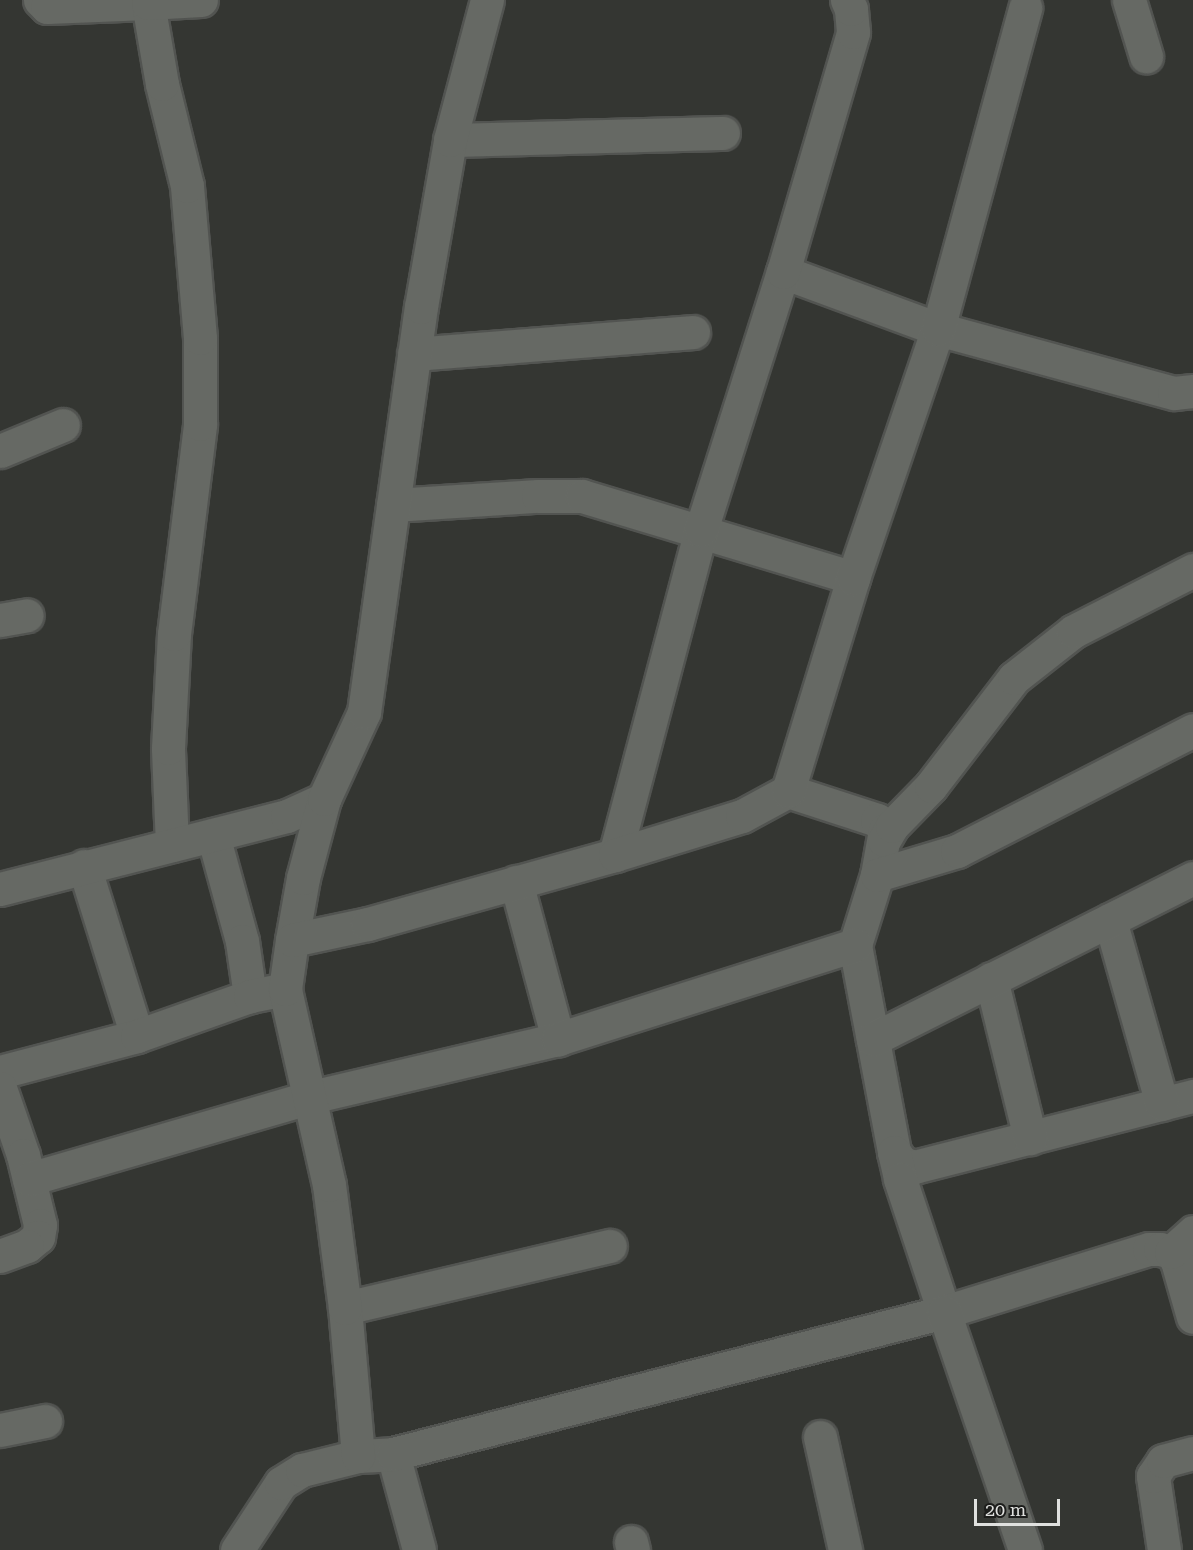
<!DOCTYPE html>
<style>
body{margin:0}
#map{position:relative;width:1193px;height:1550px;overflow:hidden;background:#343632;font-family:"Roboto Serif",serif}
div>[style]{position:absolute}
[style*='--x']{left:calc(var(--x)*1px);top:calc(var(--y)*1px);width:calc(var(--w)*1px);rotate:calc(var(--a)*1deg)}
.roads{filter:drop-shadow(2px 0 #525451) drop-shadow(-2px 0 #525451) drop-shadow(0 2px #525451) drop-shadow(0 -2px #525451)}
.minor>*{height:33px;margin:-16.5px;padding:0 16.5px;transform-origin:16.5px;border-radius:16.5px;background:#666964}
span{translate:-50% -50%;white-space:nowrap;text-align:center;line-height:1.15;-webkit-text-stroke:4.5px #1c1d1b;paint-order:stroke}
.scale{position:absolute;left:974px;top:1499px;width:86px;height:27px;box-sizing:border-box;border:3px solid #e0e1df;border-top:0;padding-left:8px;font-size:18px;line-height:21px;white-space:nowrap;color:#e0e1df;-webkit-text-stroke:4px #1c1d1b;paint-order:stroke}
</style>
<div id="map">
<div class="roads">
<div class="minor">
<div style="--x:40;--y:0;--w:10;--a:45"></div>
<div style="--x:47;--y:7;--w:101;--a:-2.3"></div>
<div style="--x:1129;--y:0;--w:59;--a:73.1"></div>
<div style="--x:450;--y:140;--w:273;--a:-1.5"></div>
<div style="--x:783;--y:272;--w:165;--a:20.2"></div>
<div style="--x:938;--y:329;--w:245;--a:15.2"></div>
<div style="--x:1174;--y:393;--w:19;--a:-6"></div>
<div style="--x:414;--y:354;--w:280;--a:-4.5"></div>
<div style="--x:0;--y:451;--w:68;--a:-22.4"></div>
<div style="--x:393;--y:505;--w:145;--a:-3.6"></div>
<div style="--x:538;--y:496;--w:44;--a:0"></div>
<div style="--x:582;--y:496;--w:283;--a:16.8"></div>
<div style="--x:0;--y:620;--w:27;--a:-10"></div>
<div style="--x:788;--y:791;--w:94;--a:18"></div>
<div style="--x:877;--y:820;--w:13;--a:51"></div>
<div style="--x:885;--y:830;--w:46;--a:100.1"></div>
<div style="--x:877;--y:875;--w:73;--a:107.4"></div>
<div style="--x:855;--y:945;--w:211;--a:79.3"></div>
<div style="--x:894;--y:1152;--w:14;--a:54"></div>
<div style="--x:902;--y:1163;--w:13;--a:18"></div>
<div style="--x:914;--y:1167;--w:288;--a:-14.3"></div>
<div style="--x:213;--y:835;--w:110;--a:74.7"></div>
<div style="--x:242;--y:941;--w:56;--a:81.7"></div>
<div style="--x:884;--y:840;--w:16;--a:-60"></div>
<div style="--x:892;--y:826;--w:56;--a:-45.7"></div>
<div style="--x:931;--y:786;--w:136;--a:-52.5"></div>
<div style="--x:1014;--y:678;--w:76;--a:-38.1"></div>
<div style="--x:1074;--y:631;--w:134;--a:-27.1"></div>
<div style="--x:172;--y:845;--w:97;--a:-92.4"></div>
<div style="--x:168;--y:748;--w:114;--a:-87"></div>
<div style="--x:174;--y:634;--w:212;--a:-82.9"></div>
<div style="--x:200;--y:424;--w:86;--a:-90"></div>
<div style="--x:200;--y:338;--w:153;--a:-94.9"></div>
<div style="--x:187;--y:186;--w:105;--a:-103.8"></div>
<div style="--x:162;--y:84;--w:82;--a:-99.8"></div>
<div style="--x:148;--y:3;--w:53;--a:-3.2"></div>
<div style="--x:615;--y:855;--w:336;--a:-75.2"></div>
<div style="--x:701;--y:530;--w:271;--a:-72.4"></div>
<div style="--x:783;--y:272;--w:250;--a:-73.7"></div>
<div style="--x:853;--y:32;--w:23;--a:-95"></div>
<div style="--x:851;--y:9;--w:10;--a:-114"></div>
<div style="--x:84;--y:866;--w:178;--a:72.7"></div>
<div style="--x:877;--y:875;--w:84;--a:-16.7"></div>
<div style="--x:957;--y:851;--w:265;--a:-27.1"></div>
<div style="--x:516;--y:882;--w:163;--a:75"></div>
<div style="--x:0;--y:889;--w:296;--a:-14.3"></div>
<div style="--x:287;--y:816;--w:41;--a:-24.7"></div>
<div style="--x:1110;--y:920;--w:191;--a:74.2"></div>
<div style="--x:292;--y:940;--w:63;--a:-79.9"></div>
<div style="--x:303;--y:878;--w:82;--a:-75.1"></div>
<div style="--x:324;--y:799;--w:96;--a:-65.3"></div>
<div style="--x:364;--y:712;--w:409;--a:-82"></div>
<div style="--x:421;--y:307;--w:169;--a:-80.1"></div>
<div style="--x:450;--y:140;--w:145;--a:-75.2"></div>
<div style="--x:991;--y:979;--w:164;--a:76.2"></div>
<div style="--x:873;--y:1039;--w:358;--a:-26.7"></div>
<div style="--x:0;--y:1072;--w:142;--a:-14.7"></div>
<div style="--x:137;--y:1036;--w:120;--a:-19.5"></div>
<div style="--x:250;--y:996;--w:36;--a:-11"></div>
<div style="--x:0;--y:1088;--w:71;--a:71.1"></div>
<div style="--x:23;--y:1155;--w:72;--a:76.3"></div>
<div style="--x:40;--y:1225;--w:12;--a:99"></div>
<div style="--x:38;--y:1237;--w:14;--a:141"></div>
<div style="--x:27;--y:1246;--w:29;--a:160"></div>
<div style="--x:894;--y:1152;--w:28;--a:77"></div>
<div style="--x:900;--y:1179;--w:140;--a:71.7"></div>
<div style="--x:944;--y:1312;--w:214;--a:-17.1"></div>
<div style="--x:1149;--y:1249;--w:11;--a:0"></div>
<div style="--x:1160;--y:1249;--w:11;--a:15"></div>
<div style="--x:1171;--y:1252;--w:11;--a:56"></div>
<div style="--x:1177;--y:1261;--w:58;--a:74.1"></div>
<div style="--x:29;--y:1179;--w:294;--a:-16.2"></div>
<div style="--x:311;--y:1097;--w:254;--a:-13.2"></div>
<div style="--x:558;--y:1039;--w:312;--a:-17.6"></div>
<div style="--x:1171;--y:1252;--w:30;--a:-42"></div>
<div style="--x:345;--y:1308;--w:272;--a:-13.2"></div>
<div style="--x:0;--y:1430;--w:46;--a:-11.3"></div>
<div style="--x:820;--y:1437;--w:116;--a:77.5"></div>
<div style="--x:393;--y:1454;--w:99;--a:74.8"></div>
<div style="--x:358;--y:1456;--w:35;--a:-3"></div>
<div style="--x:393;--y:1454;--w:569;--a:-14.45"></div>
<div style="--x:944;--y:1312;--w:251;--a:71.2"></div>
<div style="--x:631;--y:1542;--w:8;--a:76"></div>
<div style="--x:237;--y:1550;--w:80;--a:-56.7"></div>
<div style="--x:281;--y:1483;--w:25;--a:-32"></div>
<div style="--x:302;--y:1470;--w:58;--a:-14"></div>
<div style="--x:358;--y:1456;--w:149;--a:-95"></div>
<div style="--x:345;--y:1308;--w:124;--a:-97.4"></div>
<div style="--x:329;--y:1185;--w:201;--a:-102.7"></div>
<div style="--x:285;--y:989;--w:49;--a:-81.9"></div>
<div style="--x:292;--y:940;--w:78;--a:-11.9"></div>
<div style="--x:368;--y:924;--w:256;--a:-15.6"></div>
<div style="--x:615;--y:855;--w:133;--a:-17.1"></div>
<div style="--x:742;--y:816;--w:52;--a:-28.5"></div>
<div style="--x:788;--y:791;--w:223;--a:-73"></div>
<div style="--x:853;--y:578;--w:263;--a:-71.2"></div>
<div style="--x:938;--y:329;--w:333;--a:-74.8"></div>
<div style="--x:1164;--y:1550;--w:75;--a:-98.5"></div>
<div style="--x:1153;--y:1476;--w:18;--a:-56"></div>
<div style="--x:1163;--y:1461;--w:31;--a:-15"></div>
</div>
</div>
<div class="scale">20 m</div>
</div>
